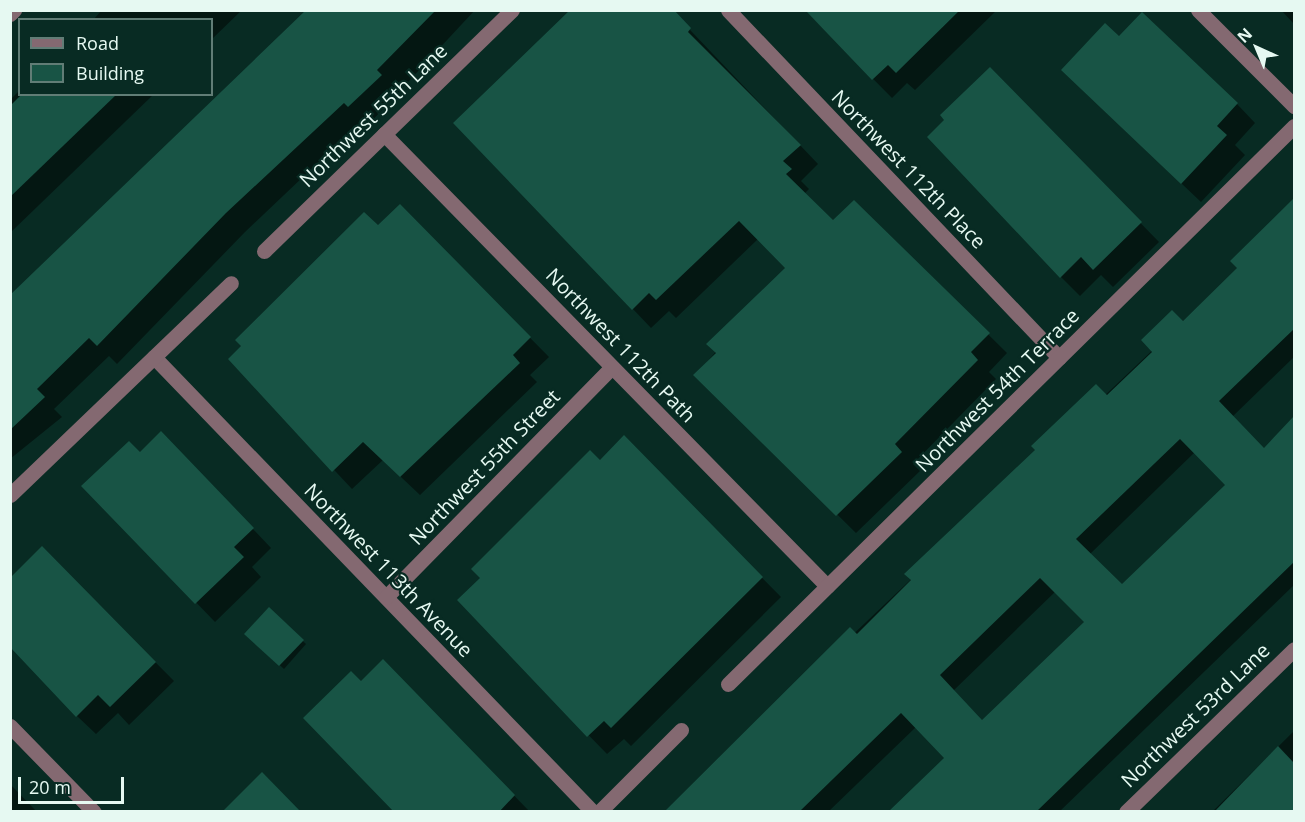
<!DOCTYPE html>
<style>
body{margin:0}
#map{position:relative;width:1305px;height:822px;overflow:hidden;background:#082b23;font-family:"Open Sans",sans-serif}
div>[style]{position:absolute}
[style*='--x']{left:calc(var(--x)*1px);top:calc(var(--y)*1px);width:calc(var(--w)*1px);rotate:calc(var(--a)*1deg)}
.shadow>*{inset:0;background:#0007}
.building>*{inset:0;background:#185445}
.minor>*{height:15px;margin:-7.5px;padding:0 7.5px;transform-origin:7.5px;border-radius:7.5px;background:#846971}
span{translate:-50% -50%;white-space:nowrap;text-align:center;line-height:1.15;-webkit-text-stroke:4.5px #082b23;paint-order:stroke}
.street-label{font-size:20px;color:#e6f9f2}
.frame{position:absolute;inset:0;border:12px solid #e6f9f2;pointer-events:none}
.legend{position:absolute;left:18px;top:18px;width:195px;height:78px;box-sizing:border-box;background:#082b23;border:2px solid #617d76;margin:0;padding:8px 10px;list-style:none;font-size:18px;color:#e6f9f2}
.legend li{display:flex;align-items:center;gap:12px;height:30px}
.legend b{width:30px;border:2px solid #617d76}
.north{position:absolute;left:1227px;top:18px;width:60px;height:60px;-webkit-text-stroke:4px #082b23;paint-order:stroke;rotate:316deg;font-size:16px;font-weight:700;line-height:24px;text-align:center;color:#e6f9f2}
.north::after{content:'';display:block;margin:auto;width:21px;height:27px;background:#e6f9f2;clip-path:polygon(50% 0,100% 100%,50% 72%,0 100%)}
.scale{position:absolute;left:18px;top:777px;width:106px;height:27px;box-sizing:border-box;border:3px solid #e6f9f2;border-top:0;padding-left:8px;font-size:18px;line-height:21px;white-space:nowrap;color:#e6f9f2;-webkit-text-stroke:4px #082b23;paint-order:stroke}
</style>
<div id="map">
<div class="shadow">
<div style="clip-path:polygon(102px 10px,242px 10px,212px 39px,212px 20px,93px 20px)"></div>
<div style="clip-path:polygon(307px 10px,475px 10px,368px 125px,363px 120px,245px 232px,117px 364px,109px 356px,54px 409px,62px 417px,10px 459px,10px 298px)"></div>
<div style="clip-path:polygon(671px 10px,818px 164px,801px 181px,809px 189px,804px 194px,834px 222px,854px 202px,1007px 353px,989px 372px,996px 379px,913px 464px,920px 471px,856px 533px,696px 375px,787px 268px,758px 239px,676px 318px,669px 311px,651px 328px,456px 123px)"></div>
<div style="clip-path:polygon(805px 10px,997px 10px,915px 90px,907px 83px,892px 98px)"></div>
<div style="clip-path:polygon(1281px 10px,1294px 10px,1294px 24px)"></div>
<div style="clip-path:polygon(1119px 38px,1237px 104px,1255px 123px,1235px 145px,1245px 155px,1201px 202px,1082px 89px)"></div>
<div style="clip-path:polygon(990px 69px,1159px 242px,1113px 287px,1101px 275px,1080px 296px,1061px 277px)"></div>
<div style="clip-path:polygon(20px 90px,154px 94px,10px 233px,10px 100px)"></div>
<div style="clip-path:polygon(evenodd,1292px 202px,1294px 357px,1232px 417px,1264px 450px,1294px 420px,1294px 585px,1059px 812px,903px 812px,946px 758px,916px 727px,828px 812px,666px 812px,1239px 268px,1292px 202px,1195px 452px,1227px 485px,1122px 586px,1090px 554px,1195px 452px,1292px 202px,1056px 591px,1086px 622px,983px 722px,953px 691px,1056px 591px)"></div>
<div style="clip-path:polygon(400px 206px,549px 357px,530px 375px,537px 382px,420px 495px,383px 460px,352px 489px,230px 359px)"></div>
<div style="clip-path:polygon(624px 437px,781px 597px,631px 746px,624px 739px,607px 754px,530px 675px,600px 462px)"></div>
<div style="clip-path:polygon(180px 452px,271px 548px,252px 567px,261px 577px,215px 622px,84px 486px,140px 454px)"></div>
<div style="clip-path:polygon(42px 548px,174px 681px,129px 725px,118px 713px,96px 734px,77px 716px)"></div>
<div style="clip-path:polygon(269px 610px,306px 644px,284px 669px,246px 634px)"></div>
<div style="clip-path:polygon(402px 680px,530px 812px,397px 812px,361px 683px)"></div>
<div style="clip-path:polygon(1294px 731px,1294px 812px,1212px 812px)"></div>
<div style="clip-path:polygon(10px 784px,37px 812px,10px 812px)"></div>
</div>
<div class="building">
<div style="clip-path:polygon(306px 10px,436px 10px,377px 70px,382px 75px,348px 107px,344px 103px,226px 213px,97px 346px,89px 338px,37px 389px,45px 397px,10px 430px,10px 295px)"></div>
<div style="clip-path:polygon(570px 10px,674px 10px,691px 28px,688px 32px,801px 145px,783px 161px,792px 169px,786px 174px,833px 220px,854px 200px,990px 333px,971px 352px,978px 360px,895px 444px,902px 452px,836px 516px,693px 375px,716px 353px,706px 344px,785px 268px,739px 221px,656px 300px,649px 293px,632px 310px,453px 123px)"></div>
<div style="clip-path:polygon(805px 10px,960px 10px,896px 73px,888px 65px,872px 80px)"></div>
<div style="clip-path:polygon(1142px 12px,1238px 103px,1217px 126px,1227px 135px,1181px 184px,1061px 70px,1105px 23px,1119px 36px)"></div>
<div style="clip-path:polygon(990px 67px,1142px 222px,1093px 270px,1081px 257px,1060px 278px,927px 137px,944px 120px,940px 115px)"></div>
<div style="clip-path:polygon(22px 94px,117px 94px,10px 197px,10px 106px)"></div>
<div style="clip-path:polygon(evenodd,1294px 198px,1294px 329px,1219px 401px,1264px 448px,1294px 416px,1294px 562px,1036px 812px,888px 812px,944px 758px,901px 713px,799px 812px,664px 812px,850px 627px,857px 634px,911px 580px,904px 574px,1035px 450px,1031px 446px,1096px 384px,1107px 395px,1152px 352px,1141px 340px,1172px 310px,1183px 321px,1237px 268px,1230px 261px,1294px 198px,1180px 439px,1225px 485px,1122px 584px,1076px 539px,1180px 439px,1294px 198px,1040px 578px,1084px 622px,982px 720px,940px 675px,1040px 578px)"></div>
<div style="clip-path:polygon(400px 204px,531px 337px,513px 355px,520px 363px,400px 477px,363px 442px,332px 472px,228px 359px,241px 346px,235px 340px,364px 212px,378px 225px)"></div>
<div style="clip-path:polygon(161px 431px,254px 528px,234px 547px,244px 557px,195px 604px,81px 486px,129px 441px,140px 452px)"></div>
<div style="clip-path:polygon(624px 435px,763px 577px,611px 728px,604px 721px,587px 737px,457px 600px,480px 578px,471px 569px,590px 450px,600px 460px)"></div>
<div style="clip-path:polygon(42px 546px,156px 662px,110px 707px,98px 695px,76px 717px,10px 647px,10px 578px)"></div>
<div style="clip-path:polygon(269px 607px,304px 640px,279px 666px,244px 634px)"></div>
<div style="clip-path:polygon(383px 659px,515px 795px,499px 812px,394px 812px,303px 718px,351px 671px,361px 681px)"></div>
<div style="clip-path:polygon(1278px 746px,1294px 763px,1294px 812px,1214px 812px)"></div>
<div style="clip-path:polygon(262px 772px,301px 812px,222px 812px)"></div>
</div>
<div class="minor">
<div style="--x:728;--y:10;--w:480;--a:46.4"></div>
<div style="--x:1198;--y:10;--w:136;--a:45"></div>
<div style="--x:10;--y:14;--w:6;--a:-45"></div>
<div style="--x:384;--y:134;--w:633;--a:45.58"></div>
<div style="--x:264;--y:251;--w:346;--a:-44.2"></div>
<div style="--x:154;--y:357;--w:632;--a:46.03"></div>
<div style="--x:10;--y:495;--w:306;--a:-43.8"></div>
<div style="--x:386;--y:597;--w:322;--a:-45.5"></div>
<div style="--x:728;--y:684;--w:795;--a:-44.59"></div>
<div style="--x:10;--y:726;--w:120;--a:45.7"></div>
<div style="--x:599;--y:812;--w:116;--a:-45"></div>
<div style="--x:1126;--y:812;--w:234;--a:-44.1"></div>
</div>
<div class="street-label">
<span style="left:373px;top:115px;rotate:-44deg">Northwest 55th Lane</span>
<span style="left:909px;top:169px;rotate:46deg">Northwest 112th Place</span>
<span style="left:621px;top:345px;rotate:46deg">Northwest 112th Path</span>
<span style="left:997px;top:390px;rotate:-45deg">Northwest 54th Terrace</span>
<span style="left:484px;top:467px;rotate:-46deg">Northwest 55th Street</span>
<span style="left:389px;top:570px;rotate:46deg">Northwest 113th Avenue</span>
<span style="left:1195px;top:715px;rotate:-44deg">Northwest 53rd Lane</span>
</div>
<div class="frame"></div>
<ul class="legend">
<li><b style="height:8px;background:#846971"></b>Road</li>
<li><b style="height:16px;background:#185445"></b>Building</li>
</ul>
<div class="north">N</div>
<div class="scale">20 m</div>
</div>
